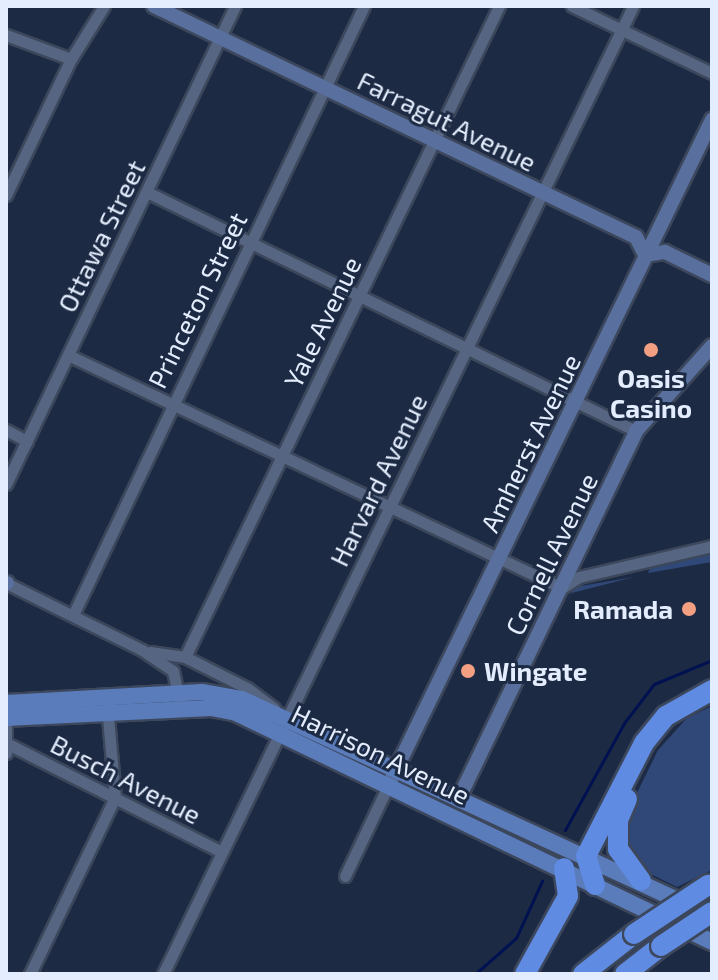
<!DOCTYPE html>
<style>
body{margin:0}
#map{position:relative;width:718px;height:980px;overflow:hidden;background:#1d2a43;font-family:"Exo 2",sans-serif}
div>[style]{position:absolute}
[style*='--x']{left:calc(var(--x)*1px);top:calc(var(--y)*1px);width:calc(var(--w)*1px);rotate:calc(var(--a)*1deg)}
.green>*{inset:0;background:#2f4877}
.stream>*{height:3px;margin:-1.5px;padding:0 1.5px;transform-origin:1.5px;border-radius:1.5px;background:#001151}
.roads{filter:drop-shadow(2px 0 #3c475c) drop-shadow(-2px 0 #3c475c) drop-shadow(0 2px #3c475c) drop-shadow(0 -2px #3c475c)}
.street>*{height:11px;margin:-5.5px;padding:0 5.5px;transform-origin:5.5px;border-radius:5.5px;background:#566581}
.secondary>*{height:14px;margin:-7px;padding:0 7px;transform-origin:7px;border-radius:7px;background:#59709e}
.primary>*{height:16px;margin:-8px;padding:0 8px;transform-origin:8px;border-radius:8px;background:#5b7cbb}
.highway>*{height:20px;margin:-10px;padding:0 10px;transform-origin:10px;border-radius:10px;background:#5f8be2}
.bridges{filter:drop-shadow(2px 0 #3c475c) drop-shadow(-2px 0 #3c475c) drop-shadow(0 2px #3c475c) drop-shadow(0 -2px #3c475c)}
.highway-bridge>*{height:20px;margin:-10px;padding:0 10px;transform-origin:10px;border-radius:10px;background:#5f8be2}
.dots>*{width:22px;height:22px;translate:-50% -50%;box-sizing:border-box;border:4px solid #1d2a43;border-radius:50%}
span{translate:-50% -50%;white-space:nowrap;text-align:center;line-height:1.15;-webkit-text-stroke:6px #1d2a43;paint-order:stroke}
.street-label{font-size:26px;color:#e4edfd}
.poi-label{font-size:26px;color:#e4edfd;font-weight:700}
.right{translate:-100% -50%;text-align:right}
.left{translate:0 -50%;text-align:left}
.frame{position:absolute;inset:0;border:8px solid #e4edfd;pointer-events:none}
</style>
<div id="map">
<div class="green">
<div style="clip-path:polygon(712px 553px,712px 562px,648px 573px,650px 568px)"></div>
<div style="clip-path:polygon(634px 577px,572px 593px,552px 629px,575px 587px)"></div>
<div style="clip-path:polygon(712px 706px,712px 870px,677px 887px,642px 870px,624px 835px,633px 801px,658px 750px,687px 718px)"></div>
</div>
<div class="stream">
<div style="--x:565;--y:830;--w:122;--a:-61.1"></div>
<div style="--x:624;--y:723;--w:49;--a:-52.4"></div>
<div style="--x:654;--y:684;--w:63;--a:-22.5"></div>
<div style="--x:475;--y:974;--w:55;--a:-41.3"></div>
<div style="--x:516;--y:938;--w:63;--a:-65.5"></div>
</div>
<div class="roads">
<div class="street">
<div style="--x:572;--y:6;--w:155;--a:25.6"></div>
<div style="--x:6;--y:35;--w:69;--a:20.3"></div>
<div style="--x:147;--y:192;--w:544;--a:26.05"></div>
<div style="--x:6;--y:195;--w:151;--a:-64.5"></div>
<div style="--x:71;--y:59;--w:62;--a:-58.1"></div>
<div style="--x:68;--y:355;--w:546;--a:25.25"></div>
<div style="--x:562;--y:588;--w:20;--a:-33"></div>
<div style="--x:579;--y:577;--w:137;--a:-13.1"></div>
<div style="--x:6;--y:430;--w:24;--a:28"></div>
<div style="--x:6;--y:484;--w:530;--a:-64.4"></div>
<div style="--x:6;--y:583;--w:152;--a:26.2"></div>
<div style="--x:142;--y:650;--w:37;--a:34"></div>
<div style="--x:173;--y:671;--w:30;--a:78"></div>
<div style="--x:73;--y:615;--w:675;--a:-64.46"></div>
<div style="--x:150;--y:652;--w:35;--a:8"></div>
<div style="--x:185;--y:657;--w:69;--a:26.6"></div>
<div style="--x:247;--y:688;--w:34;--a:37"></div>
<div style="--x:185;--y:657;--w:723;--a:-64.25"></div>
<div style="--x:6;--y:717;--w:36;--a:90"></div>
<div style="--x:10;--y:745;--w:237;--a:26.8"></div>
<div style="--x:345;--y:876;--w:100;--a:-64.5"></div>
<div style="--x:30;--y:974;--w:196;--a:-64.3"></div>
<div style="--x:115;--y:797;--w:91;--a:-95"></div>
<div style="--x:163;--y:974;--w:1076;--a:-64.1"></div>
</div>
<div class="secondary">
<div style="--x:154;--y:6;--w:534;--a:25.61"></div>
<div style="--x:636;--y:237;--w:20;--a:63"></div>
<div style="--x:645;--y:255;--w:20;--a:-9"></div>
<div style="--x:665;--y:252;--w:52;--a:26.1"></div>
<div style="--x:6;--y:583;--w:1;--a:0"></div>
<div style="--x:388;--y:786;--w:741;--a:-64.06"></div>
<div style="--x:458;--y:800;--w:410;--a:-64.2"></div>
<div style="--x:636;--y:431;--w:114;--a:-48.2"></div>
</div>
<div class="primary">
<div style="--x:6;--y:703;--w:196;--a:-3.2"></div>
<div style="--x:202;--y:692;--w:41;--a:9.9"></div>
<div style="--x:242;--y:699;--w:518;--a:24.78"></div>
<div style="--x:6;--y:718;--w:205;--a:-2.8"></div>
<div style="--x:211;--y:708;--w:25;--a:11"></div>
<div style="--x:236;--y:713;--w:528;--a:25.69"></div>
</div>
<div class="highway">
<div style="--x:627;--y:799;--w:23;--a:113"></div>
<div style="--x:618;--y:820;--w:29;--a:90"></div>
<div style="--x:618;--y:849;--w:39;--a:54"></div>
<div style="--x:595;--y:885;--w:30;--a:-107"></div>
<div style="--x:586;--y:856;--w:127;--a:-62.8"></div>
<div style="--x:644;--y:743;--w:35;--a:-51"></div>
<div style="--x:666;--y:716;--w:53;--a:-29.5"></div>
<div style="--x:525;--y:974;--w:89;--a:-61.1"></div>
<div style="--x:568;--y:896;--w:28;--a:-98"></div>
<div style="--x:583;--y:974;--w:65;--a:-38.1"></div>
<div style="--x:625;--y:974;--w:46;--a:-37.9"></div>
</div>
</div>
<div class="bridges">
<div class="highway-bridge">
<div style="--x:634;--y:934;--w:89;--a:-33.5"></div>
<div style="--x:661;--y:946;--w:61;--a:-33.7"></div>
</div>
</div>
<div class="dots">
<div style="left:651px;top:350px;background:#f39f82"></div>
<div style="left:689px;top:609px;background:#f39f82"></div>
<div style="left:468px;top:671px;background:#f39f82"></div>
</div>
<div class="street-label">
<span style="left:447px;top:121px;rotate:26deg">Farragut Avenue</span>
<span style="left:101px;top:236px;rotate:-64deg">Ottawa Street</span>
<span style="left:197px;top:300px;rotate:-64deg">Princeton Street</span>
<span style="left:322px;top:322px;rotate:-64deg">Yale Avenue</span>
<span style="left:530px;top:443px;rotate:-64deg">Amherst Avenue</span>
<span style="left:378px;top:480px;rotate:-64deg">Harvard Avenue</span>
<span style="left:551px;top:554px;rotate:-64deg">Cornell Avenue</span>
<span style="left:381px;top:754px;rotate:26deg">Harrison Avenue</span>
<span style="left:126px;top:779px;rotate:27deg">Busch Avenue</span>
</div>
<div class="poi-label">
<span style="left:651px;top:393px">Oasis<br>Casino</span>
<span class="right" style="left:673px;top:609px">Ramada</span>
<span class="left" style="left:484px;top:671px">Wingate</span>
</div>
<div class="frame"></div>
</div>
